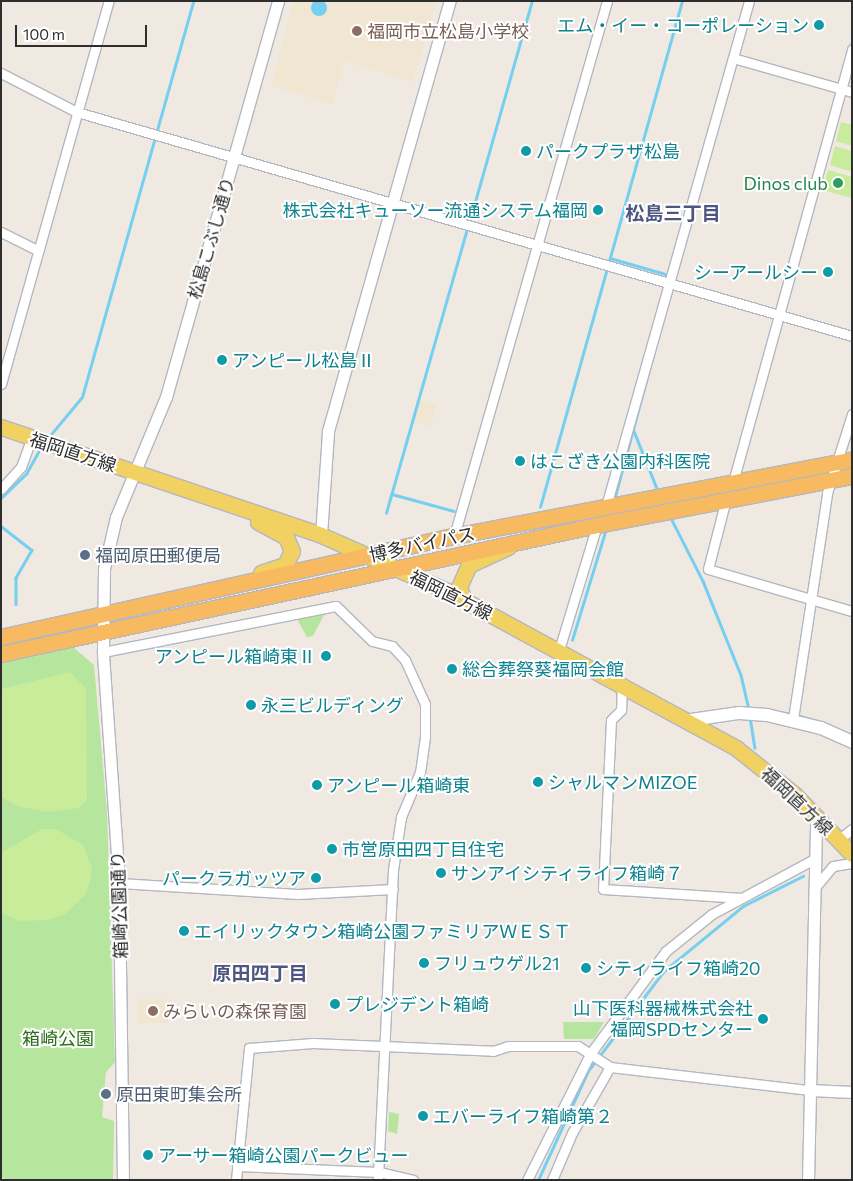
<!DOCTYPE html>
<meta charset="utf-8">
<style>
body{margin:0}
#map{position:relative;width:853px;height:1181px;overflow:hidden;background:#efe9e1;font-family:Commissioner,"Noto Sans JP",sans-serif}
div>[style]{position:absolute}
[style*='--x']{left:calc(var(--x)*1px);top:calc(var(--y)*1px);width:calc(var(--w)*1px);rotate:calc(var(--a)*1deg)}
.education>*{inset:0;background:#f0e6d1}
.green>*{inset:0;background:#b6e59e}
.pitch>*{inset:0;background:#c9ec9a}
.water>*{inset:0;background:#75cff0}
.round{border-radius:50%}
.stream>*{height:2.5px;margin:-1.25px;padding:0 1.25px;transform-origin:1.25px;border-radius:1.25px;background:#75cff0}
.roads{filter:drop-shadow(1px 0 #b4b7c1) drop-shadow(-1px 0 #b4b7c1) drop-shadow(0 1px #b4b7c1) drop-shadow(0 -1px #b4b7c1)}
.minor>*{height:9px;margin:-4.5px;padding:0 4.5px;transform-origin:4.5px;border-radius:4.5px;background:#fff}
.tertiary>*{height:11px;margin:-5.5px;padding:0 5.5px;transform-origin:5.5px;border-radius:5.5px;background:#fff}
.secondary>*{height:12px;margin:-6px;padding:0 6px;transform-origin:6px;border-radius:6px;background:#fff}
.primary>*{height:15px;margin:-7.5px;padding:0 7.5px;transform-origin:7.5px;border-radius:7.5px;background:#f2d163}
.trunk>*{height:15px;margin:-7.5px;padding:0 7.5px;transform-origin:7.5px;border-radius:7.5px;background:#f8ba60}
.dots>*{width:14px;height:14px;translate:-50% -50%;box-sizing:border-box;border:2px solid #fff;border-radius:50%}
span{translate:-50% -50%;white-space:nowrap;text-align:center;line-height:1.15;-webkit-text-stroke:4px #fff;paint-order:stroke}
.culture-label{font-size:18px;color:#0d838f}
.right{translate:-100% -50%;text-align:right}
.left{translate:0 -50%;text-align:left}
.education-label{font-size:18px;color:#785e54}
.leisure-label{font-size:18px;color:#27864d}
.street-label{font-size:18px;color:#2e2e2e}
.service-label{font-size:18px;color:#4e5e75}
.park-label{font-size:18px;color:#2c6e1b}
.neighbourhood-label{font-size:19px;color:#4d5680;font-weight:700}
.frame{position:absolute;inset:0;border:2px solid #2e2e2e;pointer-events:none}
.scale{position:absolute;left:15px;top:25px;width:132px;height:22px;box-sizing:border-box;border:2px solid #2e2e2e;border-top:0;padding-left:6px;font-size:15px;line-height:18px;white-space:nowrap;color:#2e2e2e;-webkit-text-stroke:4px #fff;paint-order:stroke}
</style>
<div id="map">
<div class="education">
<div style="clip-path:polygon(294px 1px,436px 1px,413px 82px,345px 61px,332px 104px,271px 86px)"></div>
<div style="clip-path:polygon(419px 399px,437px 405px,430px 427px,413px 422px)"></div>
<div style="clip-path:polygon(138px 999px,167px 999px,168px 1023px,138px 1023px)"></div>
</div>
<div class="green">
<div style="clip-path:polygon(324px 615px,313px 636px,307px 637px,297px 619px)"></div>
<div style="clip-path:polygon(73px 647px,94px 665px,107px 812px,115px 1062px,106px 1072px,102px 1117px,114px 1121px,113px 1180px,5px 1180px,1px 1176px,1px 662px)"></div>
<div style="clip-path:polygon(563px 1022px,604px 1022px,594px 1039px,564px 1039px)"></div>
<div style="clip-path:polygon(389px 1112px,399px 1114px,397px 1134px,388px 1131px)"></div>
</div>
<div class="pitch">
<div style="clip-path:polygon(841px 122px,852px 125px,852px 146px,836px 141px)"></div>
<div style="clip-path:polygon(835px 146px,852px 151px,852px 172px,830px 165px)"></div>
<div style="clip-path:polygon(828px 170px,852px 177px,852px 198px,823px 190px)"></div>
<div style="clip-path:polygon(70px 672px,86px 689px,87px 800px,79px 808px,48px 812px,17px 806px,1px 796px,1px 689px)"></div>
<div style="clip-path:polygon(42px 829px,56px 829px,83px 845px,92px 868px,90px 881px,86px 894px,65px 914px,48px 920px,20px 921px,1px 913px,1px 853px)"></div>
</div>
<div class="water">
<div class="round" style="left:311px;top:0;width:16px;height:16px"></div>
</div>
<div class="stream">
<div style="--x:469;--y:223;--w:231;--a:-74.2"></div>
<div style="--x:610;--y:258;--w:61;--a:16.1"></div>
<div style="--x:634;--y:431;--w:65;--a:68.2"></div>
<div style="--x:48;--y:438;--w:53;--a:-50.3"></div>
<div style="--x:82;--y:397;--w:411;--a:-74.3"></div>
<div style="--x:392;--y:494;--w:64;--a:15.3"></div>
<div style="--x:1;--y:498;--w:35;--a:-44"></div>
<div style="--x:26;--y:474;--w:31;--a:-61"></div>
<div style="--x:614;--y:500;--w:232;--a:-75"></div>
<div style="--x:540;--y:507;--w:526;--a:-74.32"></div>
<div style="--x:386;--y:513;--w:296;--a:-74.1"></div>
<div style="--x:670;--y:516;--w:73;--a:63.1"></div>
<div style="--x:703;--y:581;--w:101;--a:68"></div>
<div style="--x:741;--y:675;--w:35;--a:77"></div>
<div style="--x:1;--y:526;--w:39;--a:38"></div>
<div style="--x:32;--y:550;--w:32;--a:120"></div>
<div style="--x:16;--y:578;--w:26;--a:90"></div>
<div style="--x:572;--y:640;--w:116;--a:-73"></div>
<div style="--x:780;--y:712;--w:11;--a:10"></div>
<div style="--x:797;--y:715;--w:21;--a:17"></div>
<div style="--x:750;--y:717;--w:31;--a:81"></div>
<div style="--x:538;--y:1180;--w:120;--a:-65.4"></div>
<div style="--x:588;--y:1071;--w:126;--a:-52.8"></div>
<div style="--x:664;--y:971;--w:102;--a:-39.4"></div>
<div style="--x:743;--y:906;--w:67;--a:-26.6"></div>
</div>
<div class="roads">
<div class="minor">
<div style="--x:733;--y:58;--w:124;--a:15.9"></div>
<div style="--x:1;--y:73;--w:85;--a:27.2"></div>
<div style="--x:77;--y:112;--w:807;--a:16.12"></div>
<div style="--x:1;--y:232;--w:42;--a:26.6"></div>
<div style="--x:1;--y:384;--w:398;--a:-74.3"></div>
<div style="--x:733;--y:482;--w:449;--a:-74.6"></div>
<div style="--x:1;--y:489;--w:30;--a:-48"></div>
<div style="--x:21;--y:467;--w:30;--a:-70"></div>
<div style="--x:726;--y:499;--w:72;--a:104.4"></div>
<div style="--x:708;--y:569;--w:150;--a:16.3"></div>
<div style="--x:606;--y:506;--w:525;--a:-74.19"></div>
<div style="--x:454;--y:536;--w:556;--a:-74.04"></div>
<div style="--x:559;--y:650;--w:131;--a:-73.1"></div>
<div style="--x:103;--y:652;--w:237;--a:-11.2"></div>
<div style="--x:336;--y:606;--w:50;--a:44.2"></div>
<div style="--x:372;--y:641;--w:21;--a:14"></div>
<div style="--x:392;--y:646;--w:19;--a:47"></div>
<div style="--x:405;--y:660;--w:48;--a:65.6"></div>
<div style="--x:425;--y:704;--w:33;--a:90"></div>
<div style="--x:425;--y:737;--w:35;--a:98"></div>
<div style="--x:420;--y:772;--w:49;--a:112.9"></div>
<div style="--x:401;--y:817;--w:54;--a:98.6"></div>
<div style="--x:393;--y:870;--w:310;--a:92.8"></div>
<div style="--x:622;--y:684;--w:26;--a:92"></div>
<div style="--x:621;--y:710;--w:14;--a:135"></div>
<div style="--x:611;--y:720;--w:169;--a:92.7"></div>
<div style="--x:603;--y:889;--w:139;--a:3.7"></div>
<div style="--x:793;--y:719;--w:229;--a:-81.4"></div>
<div style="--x:827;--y:493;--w:83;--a:-72.4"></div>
<div style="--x:838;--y:840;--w:18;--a:-38"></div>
<div style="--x:119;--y:883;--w:179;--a:3.5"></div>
<div style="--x:298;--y:894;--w:95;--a:-3"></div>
<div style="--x:816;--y:886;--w:26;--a:-50"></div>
<div style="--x:833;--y:866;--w:19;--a:-9"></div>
<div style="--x:237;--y:1166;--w:142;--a:2.4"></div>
<div style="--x:379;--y:1172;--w:35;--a:13"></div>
<div style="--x:236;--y:1180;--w:133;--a:-84.4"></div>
<div style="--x:249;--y:1048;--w:64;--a:-4.5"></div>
<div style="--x:313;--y:1043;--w:180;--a:2.5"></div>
<div style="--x:493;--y:1051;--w:16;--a:-18"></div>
<div style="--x:508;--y:1046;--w:70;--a:0"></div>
<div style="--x:578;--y:1046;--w:38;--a:33"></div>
<div style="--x:610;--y:1067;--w:201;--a:6.6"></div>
<div style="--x:527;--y:1180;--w:141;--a:-63.4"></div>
<div style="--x:590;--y:1054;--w:128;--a:-53.6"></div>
<div style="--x:666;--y:951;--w:59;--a:-38.8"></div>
<div style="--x:712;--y:914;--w:118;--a:-28.3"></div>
<div style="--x:552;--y:1180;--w:51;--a:-66.9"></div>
<div style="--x:572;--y:1133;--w:76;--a:-60.1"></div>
</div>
<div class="tertiary">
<div style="--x:321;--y:535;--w:104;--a:-86.1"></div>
<div style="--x:328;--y:431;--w:447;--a:-74.2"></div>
<div style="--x:810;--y:1090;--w:42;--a:2.7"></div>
<div style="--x:123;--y:1180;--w:297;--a:-90.8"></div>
<div style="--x:119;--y:883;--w:232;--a:-94"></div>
<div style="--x:103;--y:652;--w:83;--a:-89.3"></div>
<div style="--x:104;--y:569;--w:53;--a:-77"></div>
<div style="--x:116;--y:517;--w:130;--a:-67.4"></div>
<div style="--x:166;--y:397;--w:412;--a:-74.2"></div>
<div style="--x:808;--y:1180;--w:365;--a:-88.7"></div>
</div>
<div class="secondary">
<div style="--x:691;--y:720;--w:49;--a:-8.3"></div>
<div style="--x:739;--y:713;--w:28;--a:4"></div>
<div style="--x:767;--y:715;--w:56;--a:13.5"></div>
<div style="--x:821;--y:728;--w:34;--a:24"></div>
</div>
<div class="primary">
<div style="--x:1;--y:427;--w:338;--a:18.6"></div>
<div style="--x:321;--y:535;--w:140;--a:24"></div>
<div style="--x:449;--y:592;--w:327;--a:28.5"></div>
<div style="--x:736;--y:748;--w:75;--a:38.5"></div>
<div style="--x:795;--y:795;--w:82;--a:46"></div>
<div style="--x:258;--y:522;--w:32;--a:28"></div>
<div style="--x:286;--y:537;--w:15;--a:67"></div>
<div style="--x:292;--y:551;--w:16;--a:117"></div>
<div style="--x:285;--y:565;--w:25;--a:162"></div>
<div style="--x:464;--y:600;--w:14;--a:-111"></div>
<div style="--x:459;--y:587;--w:24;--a:-66"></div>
<div style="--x:469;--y:565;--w:43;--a:-24.8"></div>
</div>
<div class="trunk">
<div style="--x:1;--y:637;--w:464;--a:-12.6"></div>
<div style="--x:454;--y:536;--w:405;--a:-10.9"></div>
<div style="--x:1;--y:654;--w:610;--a:-12.21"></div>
<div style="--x:597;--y:525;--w:260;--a:-10.9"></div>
</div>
</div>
<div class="dots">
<div style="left:819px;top:25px;background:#0f9aa8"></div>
<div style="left:357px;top:31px;background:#8d6e63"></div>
<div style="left:526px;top:151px;background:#0f9aa8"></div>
<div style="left:838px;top:183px;background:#2e9e5b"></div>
<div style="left:598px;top:210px;background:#0f9aa8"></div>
<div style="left:828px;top:272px;background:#0f9aa8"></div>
<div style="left:222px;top:360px;background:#0f9aa8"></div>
<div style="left:520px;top:461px;background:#0f9aa8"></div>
<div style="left:85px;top:555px;background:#5c6f8a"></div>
<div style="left:326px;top:656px;background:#0f9aa8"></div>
<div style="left:452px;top:669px;background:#0f9aa8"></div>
<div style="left:251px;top:705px;background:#0f9aa8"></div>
<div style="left:538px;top:782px;background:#0f9aa8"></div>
<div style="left:317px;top:785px;background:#0f9aa8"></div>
<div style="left:332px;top:849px;background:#0f9aa8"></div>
<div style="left:441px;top:873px;background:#0f9aa8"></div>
<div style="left:316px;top:878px;background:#0f9aa8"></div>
<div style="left:184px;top:931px;background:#0f9aa8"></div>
<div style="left:424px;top:963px;background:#0f9aa8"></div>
<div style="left:586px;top:968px;background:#0f9aa8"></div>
<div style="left:335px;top:1004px;background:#0f9aa8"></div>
<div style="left:153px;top:1011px;background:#8d6e63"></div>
<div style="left:763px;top:1019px;background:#0f9aa8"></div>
<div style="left:106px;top:1094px;background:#5c6f8a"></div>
<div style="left:423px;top:1116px;background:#0f9aa8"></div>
<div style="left:148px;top:1155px;background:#0f9aa8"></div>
</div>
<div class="culture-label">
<span class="right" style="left:809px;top:25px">エム・イー・コーポレーション</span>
<span class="left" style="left:536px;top:151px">パークプラザ松島</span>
<span class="right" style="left:588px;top:210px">株式会社キューソー流通システム福岡</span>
<span class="right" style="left:818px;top:272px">シーアールシー</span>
<span class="left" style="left:232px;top:360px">アンピール松島Ⅱ</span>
<span class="left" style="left:530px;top:461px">はこざき公園内科医院</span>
<span class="right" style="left:316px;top:656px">アンピール箱崎東Ⅱ</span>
<span class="left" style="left:462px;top:669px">総合葬祭葵福岡会館</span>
<span class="left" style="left:261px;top:705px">永三ビルディング</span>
<span class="left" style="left:548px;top:782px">シャルマンMIZOE</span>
<span class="left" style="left:327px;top:785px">アンピール箱崎東</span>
<span class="left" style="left:342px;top:849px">市営原田四丁目住宅</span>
<span class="left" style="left:451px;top:873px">サンアイシティライフ箱崎７</span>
<span class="right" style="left:306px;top:878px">パークラガッツア</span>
<span class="left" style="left:194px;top:931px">エイリックタウン箱崎公園ファミリアＷＥＳＴ</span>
<span class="left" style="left:434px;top:963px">フリュウゲル21</span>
<span class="left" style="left:596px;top:968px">シティライフ箱崎20</span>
<span class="left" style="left:345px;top:1004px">プレジデント箱崎</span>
<span class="right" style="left:753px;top:1019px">山下医科器械株式会社<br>福岡SPDセンター</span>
<span class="left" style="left:433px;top:1116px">エバーライフ箱崎第２</span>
<span class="left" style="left:158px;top:1155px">アーサー箱崎公園パークビュー</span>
</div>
<div class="education-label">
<span class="left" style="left:367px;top:31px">福岡市立松島小学校</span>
<span class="left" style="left:163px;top:1011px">みらいの森保育園</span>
</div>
<div class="leisure-label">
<span class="right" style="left:828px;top:183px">Dinos club</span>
</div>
<div class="street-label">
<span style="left:211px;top:238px;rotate:-74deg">松島こぶし通り</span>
<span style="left:73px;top:452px;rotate:18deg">福岡直方線</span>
<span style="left:422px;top:544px;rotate:-12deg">博多バイパス</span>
<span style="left:451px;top:595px;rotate:26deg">福岡直方線</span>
<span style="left:797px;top:801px;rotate:43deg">福岡直方線</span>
<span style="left:119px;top:905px;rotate:-92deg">箱崎公園通り</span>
</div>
<div class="service-label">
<span class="left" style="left:95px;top:555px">福岡原田郵便局</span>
<span class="left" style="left:116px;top:1094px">原田東町集会所</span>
</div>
<div class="park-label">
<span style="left:58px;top:1038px">箱崎公園</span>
</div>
<div class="neighbourhood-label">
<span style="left:673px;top:213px">松島三丁目</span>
<span style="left:260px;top:973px">原田四丁目</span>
</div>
<div class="frame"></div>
<div class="scale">100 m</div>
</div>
